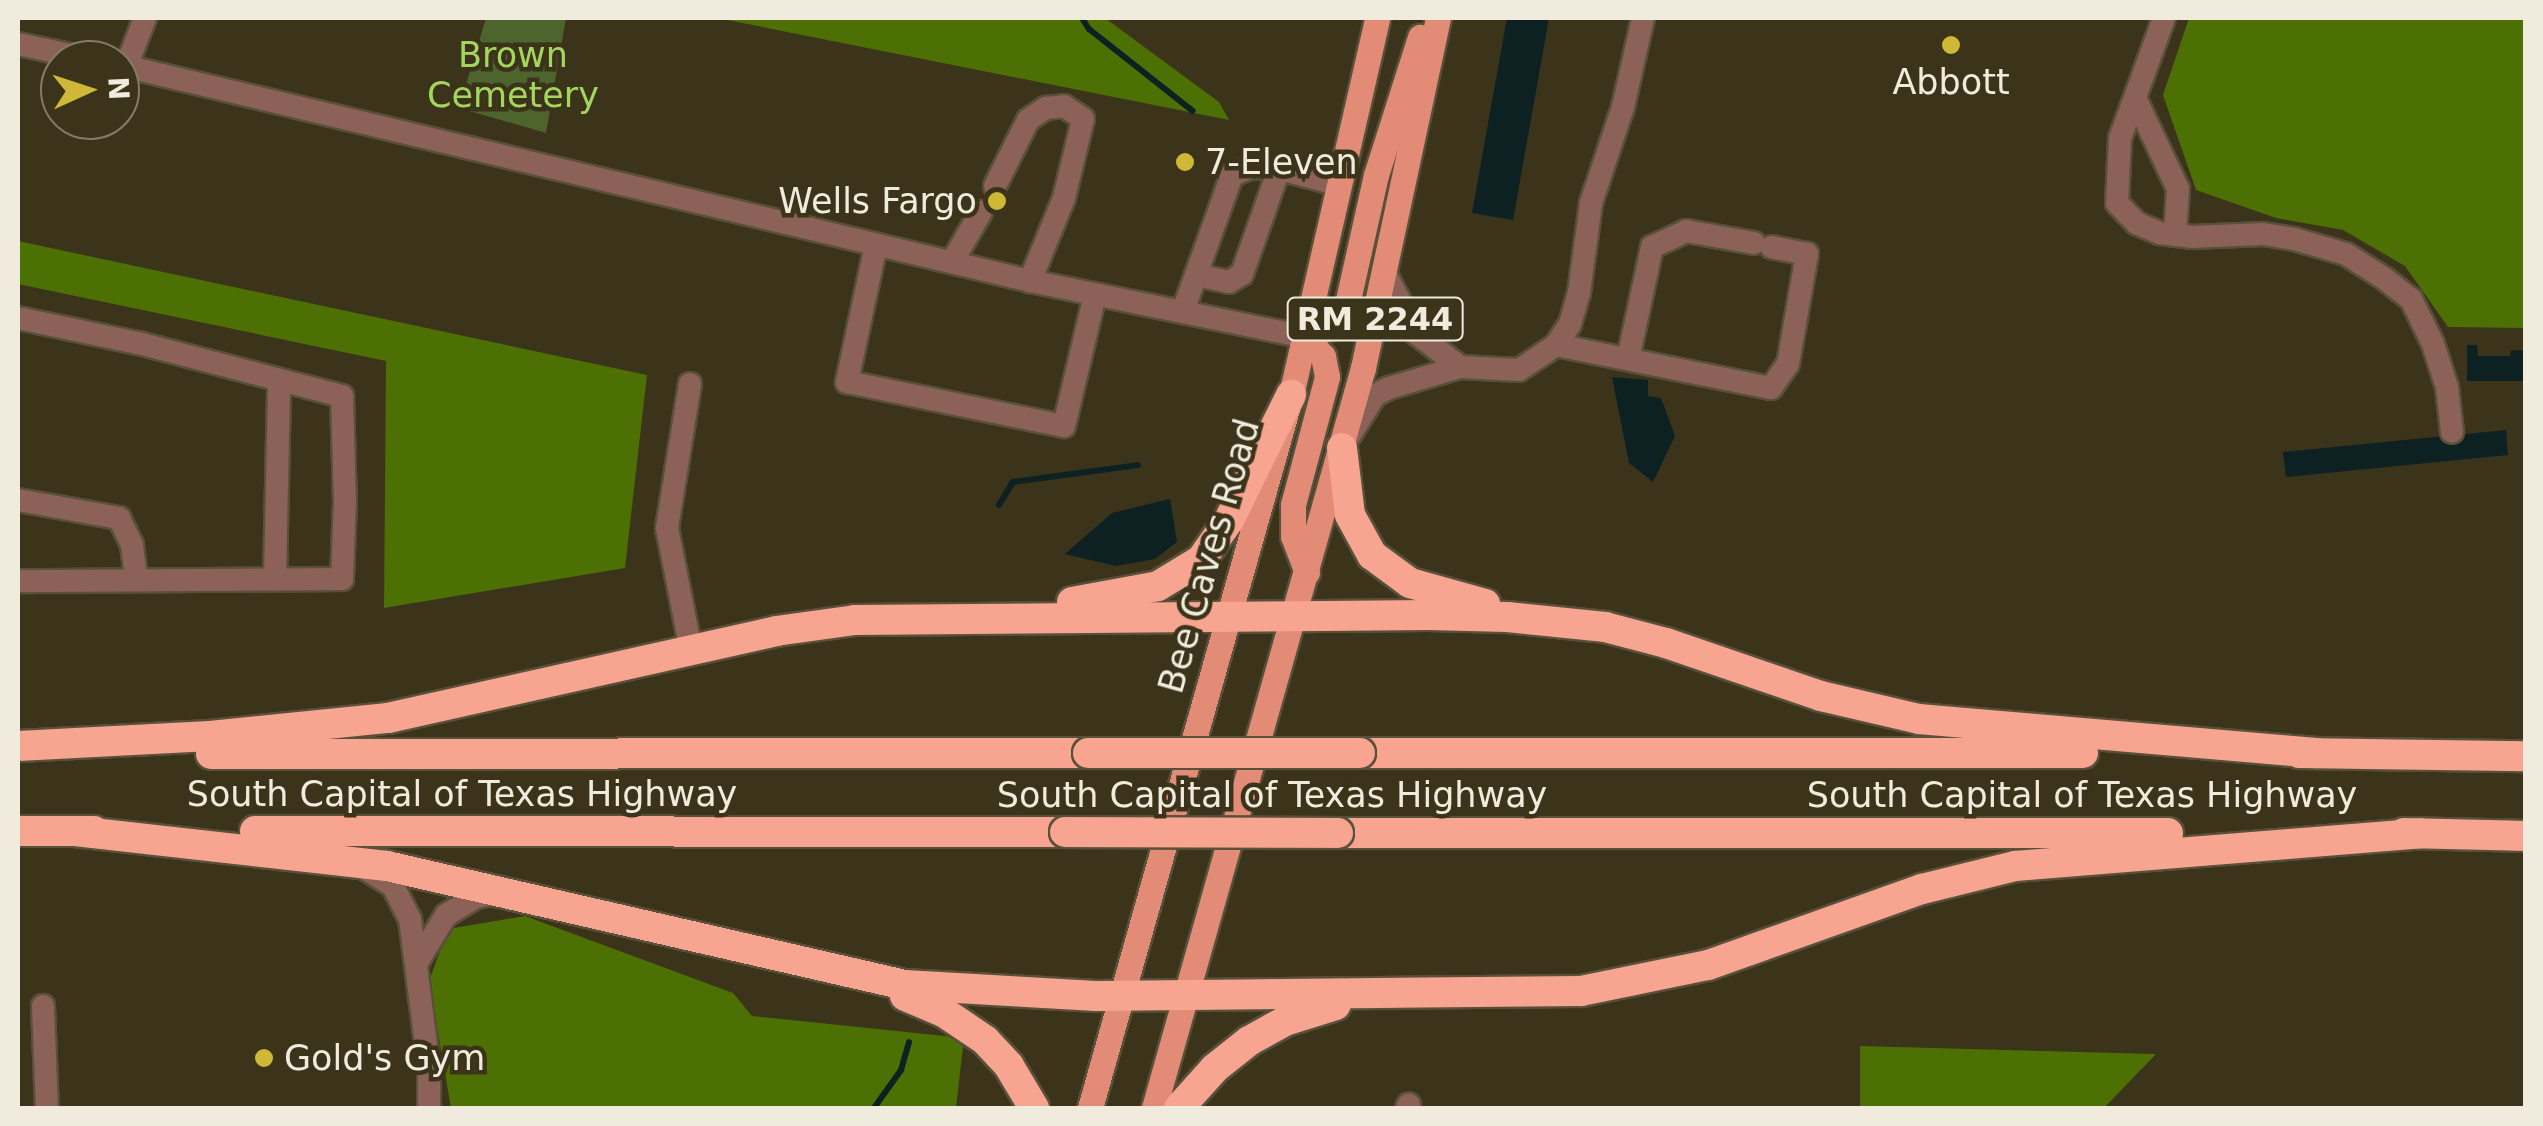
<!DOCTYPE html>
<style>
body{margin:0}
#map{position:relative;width:2543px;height:1126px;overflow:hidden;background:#3b331a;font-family:"DejaVu Sans",sans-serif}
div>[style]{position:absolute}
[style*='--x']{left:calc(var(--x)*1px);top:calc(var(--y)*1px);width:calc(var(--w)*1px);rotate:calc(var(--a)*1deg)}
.green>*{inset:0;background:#4d652c}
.forest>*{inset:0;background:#4d7004}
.water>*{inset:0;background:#0d2122}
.stream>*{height:6px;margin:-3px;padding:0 3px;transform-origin:3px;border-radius:3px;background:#0d2122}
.roads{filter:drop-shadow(2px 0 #585039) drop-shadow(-2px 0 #585039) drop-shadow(0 2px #585039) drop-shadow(0 -2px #585039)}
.minor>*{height:22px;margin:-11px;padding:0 11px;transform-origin:11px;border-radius:11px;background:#8c6157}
.major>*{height:25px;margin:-12.5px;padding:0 12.5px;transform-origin:12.5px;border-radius:12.5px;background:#e28c78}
.highway>*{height:30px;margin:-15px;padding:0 15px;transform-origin:15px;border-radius:15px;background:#f7a491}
.bridges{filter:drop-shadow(2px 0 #585039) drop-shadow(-2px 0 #585039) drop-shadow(0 2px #585039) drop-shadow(0 -2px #585039)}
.highway-bridge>*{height:30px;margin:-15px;padding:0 15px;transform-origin:15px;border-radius:15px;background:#f7a491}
.dots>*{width:28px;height:28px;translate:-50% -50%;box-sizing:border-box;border:5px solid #3b331a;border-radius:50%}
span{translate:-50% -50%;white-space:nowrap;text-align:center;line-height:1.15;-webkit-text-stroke:9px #3b331a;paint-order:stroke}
.shield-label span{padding:2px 8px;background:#3b331a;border:2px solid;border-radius:8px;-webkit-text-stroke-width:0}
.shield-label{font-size:32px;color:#f0ebdd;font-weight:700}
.park-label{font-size:35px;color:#a4d65e}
.poi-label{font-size:35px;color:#f0ebdd}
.left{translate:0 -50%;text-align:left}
.right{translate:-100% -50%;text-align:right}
.street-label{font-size:35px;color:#f0ebdd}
.frame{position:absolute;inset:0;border:20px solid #f0ebdd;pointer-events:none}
.north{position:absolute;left:40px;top:40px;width:100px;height:100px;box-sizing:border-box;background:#3b331a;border:2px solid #837d68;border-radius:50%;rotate:87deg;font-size:28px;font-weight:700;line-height:40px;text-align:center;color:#f0ebdd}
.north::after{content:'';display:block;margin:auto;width:35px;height:45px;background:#cfb837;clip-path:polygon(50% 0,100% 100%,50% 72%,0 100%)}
</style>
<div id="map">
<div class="green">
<div style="clip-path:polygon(486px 18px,566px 18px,546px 133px,459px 108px)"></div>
</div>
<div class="forest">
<div style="clip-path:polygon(717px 18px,1105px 18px,1219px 102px,1229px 120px)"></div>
<div style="clip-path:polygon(2189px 18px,2525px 18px,2525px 328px,2448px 327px,2405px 266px,2343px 230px,2276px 218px,2196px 190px,2163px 95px)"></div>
<div style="clip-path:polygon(18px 241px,647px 375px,625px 568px,384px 608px,386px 361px,18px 284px)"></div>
<div style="clip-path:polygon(525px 916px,733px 993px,752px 1016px,964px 1038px,956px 1108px,451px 1108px,429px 981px,448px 929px)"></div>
<div style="clip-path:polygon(1860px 1046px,2156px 1054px,2104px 1108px,1860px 1108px)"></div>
</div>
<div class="water">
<div style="clip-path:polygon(1507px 18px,1549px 18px,1513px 220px,1472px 213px)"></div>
<div style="clip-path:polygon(2467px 345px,2477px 345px,2478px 356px,2510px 356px,2511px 350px,2525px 351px,2525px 381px,2467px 381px)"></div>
<div style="clip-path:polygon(1612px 377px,1648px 380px,1648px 396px,1661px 398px,1675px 436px,1653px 482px,1629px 463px)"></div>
<div style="clip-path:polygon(2506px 430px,2508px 455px,2286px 477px,2283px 452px)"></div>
<div style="clip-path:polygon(1170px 499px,1177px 542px,1155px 559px,1116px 566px,1065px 554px,1112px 513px)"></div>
</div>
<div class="stream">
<div style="--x:1082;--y:18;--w:13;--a:58"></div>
<div style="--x:1089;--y:29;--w:132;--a:38.3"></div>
<div style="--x:999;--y:505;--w:27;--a:-59"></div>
<div style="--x:1013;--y:482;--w:126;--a:-7.7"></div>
<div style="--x:874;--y:1108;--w:47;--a:-54.6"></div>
<div style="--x:901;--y:1070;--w:29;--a:-74"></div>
</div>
<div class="roads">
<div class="minor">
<div style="--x:2164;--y:18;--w:128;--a:110.1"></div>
<div style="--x:2120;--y:138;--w:65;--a:92.6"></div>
<div style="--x:2117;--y:203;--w:28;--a:46"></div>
<div style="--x:2136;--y:223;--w:26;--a:23"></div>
<div style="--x:2160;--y:233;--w:31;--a:7"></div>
<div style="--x:2191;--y:237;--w:72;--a:-2.4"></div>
<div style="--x:2263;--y:234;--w:31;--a:9"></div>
<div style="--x:2294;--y:239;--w:54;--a:16.1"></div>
<div style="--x:2346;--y:254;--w:46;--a:32.7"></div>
<div style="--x:2385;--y:279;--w:33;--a:38"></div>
<div style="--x:2411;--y:299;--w:50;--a:63.9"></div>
<div style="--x:2433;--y:344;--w:45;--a:72"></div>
<div style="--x:2447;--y:387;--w:45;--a:83.7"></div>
<div style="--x:18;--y:44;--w:78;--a:11.9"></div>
<div style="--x:120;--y:65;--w:935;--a:13.35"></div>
<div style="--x:1030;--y:281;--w:281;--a:11.5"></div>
<div style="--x:126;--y:67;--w:53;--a:-68.8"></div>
<div style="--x:2136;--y:100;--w:98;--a:64.7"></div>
<div style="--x:2178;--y:189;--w:46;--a:93.7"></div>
<div style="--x:995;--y:186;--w:74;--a:-63.4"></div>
<div style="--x:1028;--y:120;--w:22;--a:-34"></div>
<div style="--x:1046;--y:108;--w:18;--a:-6"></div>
<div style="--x:1064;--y:106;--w:23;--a:34"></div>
<div style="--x:1083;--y:119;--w:81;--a:103.5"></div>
<div style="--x:1064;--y:198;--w:90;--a:112.3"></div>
<div style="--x:876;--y:245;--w:140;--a:102"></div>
<div style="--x:847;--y:382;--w:221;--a:11.5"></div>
<div style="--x:1064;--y:426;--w:135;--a:-76.7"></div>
<div style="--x:952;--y:262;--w:58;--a:-59.9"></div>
<div style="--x:1385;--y:273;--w:69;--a:62.3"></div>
<div style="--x:1417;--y:334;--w:54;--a:37.5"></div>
<div style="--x:1196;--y:275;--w:34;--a:12"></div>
<div style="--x:1229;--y:282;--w:15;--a:-32"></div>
<div style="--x:1242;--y:274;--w:111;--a:-70.6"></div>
<div style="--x:1183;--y:311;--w:145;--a:-70.2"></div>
<div style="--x:1232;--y:175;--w:22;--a:-22"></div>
<div style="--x:1252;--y:167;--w:28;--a:4"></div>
<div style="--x:1280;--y:169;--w:62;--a:14.9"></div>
<div style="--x:18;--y:318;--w:123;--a:11.8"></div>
<div style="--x:138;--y:343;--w:211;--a:14.6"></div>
<div style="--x:342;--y:396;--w:105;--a:88.4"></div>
<div style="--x:345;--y:501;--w:78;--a:92.2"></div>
<div style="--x:342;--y:579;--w:324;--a:179.6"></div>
<div style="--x:1556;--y:345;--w:219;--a:11.3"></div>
<div style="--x:1771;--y:388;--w:29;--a:-55"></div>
<div style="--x:1788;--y:364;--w:112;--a:-80.2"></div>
<div style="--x:1807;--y:254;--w:36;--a:-169"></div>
<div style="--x:1628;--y:359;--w:115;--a:-77.9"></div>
<div style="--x:1652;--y:247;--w:38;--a:-25"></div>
<div style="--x:1686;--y:231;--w:69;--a:10"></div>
<div style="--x:690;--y:384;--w:146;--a:99.1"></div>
<div style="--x:667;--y:528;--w:124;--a:78.9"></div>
<div style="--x:1348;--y:438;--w:51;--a:-57.9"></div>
<div style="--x:1375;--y:395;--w:16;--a:-27"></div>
<div style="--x:1389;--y:388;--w:74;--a:-16.5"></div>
<div style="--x:1460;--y:367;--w:59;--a:2.9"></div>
<div style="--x:1519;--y:370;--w:45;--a:-34"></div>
<div style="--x:1556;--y:345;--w:25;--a:-56"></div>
<div style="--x:1570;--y:324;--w:32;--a:-74"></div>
<div style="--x:1579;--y:293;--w:91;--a:-82.4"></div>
<div style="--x:1591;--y:203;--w:101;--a:-71.6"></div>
<div style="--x:1623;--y:107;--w:91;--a:-77.3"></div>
<div style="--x:18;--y:500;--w:103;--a:10.1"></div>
<div style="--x:119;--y:518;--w:30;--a:64"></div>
<div style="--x:132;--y:545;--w:34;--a:83"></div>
<div style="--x:275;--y:579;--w:199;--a:-88.8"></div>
<div style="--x:361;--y:866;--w:38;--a:32"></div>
<div style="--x:393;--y:886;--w:37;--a:63"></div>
<div style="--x:410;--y:919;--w:150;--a:82.7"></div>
<div style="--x:429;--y:1068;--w:40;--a:90"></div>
<div style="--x:416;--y:964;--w:57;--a:-58.5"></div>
<div style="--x:446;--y:915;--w:35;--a:-31"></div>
<div style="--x:476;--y:897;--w:23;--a:-10"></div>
<div style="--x:43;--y:1006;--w:102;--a:87.8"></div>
<div style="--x:1407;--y:1108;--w:4;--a:-63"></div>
</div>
<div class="major">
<div style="--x:1305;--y:337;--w:31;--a:-21"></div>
<div style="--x:1334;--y:326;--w:21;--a:-55"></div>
<div style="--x:1346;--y:309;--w:137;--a:-77.4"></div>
<div style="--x:1376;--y:175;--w:145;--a:-72.3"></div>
<div style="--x:1305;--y:337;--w:26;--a:47"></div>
<div style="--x:1323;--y:356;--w:21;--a:79"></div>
<div style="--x:1327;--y:377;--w:132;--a:104.9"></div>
<div style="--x:1293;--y:505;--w:31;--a:90"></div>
<div style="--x:1293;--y:536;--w:39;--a:69"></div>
<div style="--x:1090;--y:1108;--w:741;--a:-74.26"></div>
<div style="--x:1291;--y:395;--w:387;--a:-77.1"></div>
<div style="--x:1154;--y:1108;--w:769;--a:-74.23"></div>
<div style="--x:1363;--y:368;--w:358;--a:-77.9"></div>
</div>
<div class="highway">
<div style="--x:1342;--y:448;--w:67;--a:83.2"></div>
<div style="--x:1350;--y:515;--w:46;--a:61.2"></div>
<div style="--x:1372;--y:555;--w:47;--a:36.4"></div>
<div style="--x:1410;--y:583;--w:78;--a:15.6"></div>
<div style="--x:1072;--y:602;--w:87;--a:-10.5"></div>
<div style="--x:1158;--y:586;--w:50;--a:-31.2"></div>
<div style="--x:1201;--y:560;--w:49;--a:-55"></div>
<div style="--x:1229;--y:520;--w:140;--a:-63.6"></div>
<div style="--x:18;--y:746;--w:192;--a:-3"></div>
<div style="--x:210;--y:736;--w:179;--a:-5.8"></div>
<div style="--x:388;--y:718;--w:398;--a:-12.6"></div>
<div style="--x:776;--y:631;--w:80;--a:-7.9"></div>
<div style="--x:855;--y:620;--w:573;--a:-0.5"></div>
<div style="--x:1428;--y:615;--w:79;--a:1.5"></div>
<div style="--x:1507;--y:617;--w:99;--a:5.8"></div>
<div style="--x:1605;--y:627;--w:63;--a:14.7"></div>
<div style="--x:1666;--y:643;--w:164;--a:18.9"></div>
<div style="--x:1821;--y:696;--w:101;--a:13.2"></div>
<div style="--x:1919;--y:719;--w:398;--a:4.9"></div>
<div style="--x:1360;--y:753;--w:723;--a:0"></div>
<div style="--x:2299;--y:753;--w:227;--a:0.8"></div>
<div style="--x:211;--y:754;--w:877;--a:-0.07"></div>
<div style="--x:18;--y:831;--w:76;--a:0"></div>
<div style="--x:75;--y:831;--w:314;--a:6.4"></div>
<div style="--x:387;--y:866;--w:531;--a:12.94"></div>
<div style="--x:905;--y:985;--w:191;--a:3.3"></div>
<div style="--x:1096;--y:996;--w:485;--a:-0.6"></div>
<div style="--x:1581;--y:991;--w:130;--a:-11.6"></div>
<div style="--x:1708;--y:965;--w:227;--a:-19.6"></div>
<div style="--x:1922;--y:889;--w:96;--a:-13.9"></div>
<div style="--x:2015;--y:866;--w:407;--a:-4.6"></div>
<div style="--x:255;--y:831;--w:810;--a:0.07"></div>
<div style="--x:1338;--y:833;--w:830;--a:0"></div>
<div style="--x:2404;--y:833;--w:122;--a:1.4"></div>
<div style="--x:905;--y:996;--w:43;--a:23"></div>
<div style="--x:945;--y:1013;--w:48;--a:34"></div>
<div style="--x:985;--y:1040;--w:35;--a:47"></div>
<div style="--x:1009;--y:1066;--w:49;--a:59.2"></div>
<div style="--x:1179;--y:1108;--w:54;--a:-48"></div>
<div style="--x:1215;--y:1068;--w:43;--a:-38.5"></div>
<div style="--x:1249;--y:1041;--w:41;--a:-29.1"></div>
<div style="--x:1285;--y:1021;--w:53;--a:-17.4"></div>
</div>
</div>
<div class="bridges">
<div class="highway-bridge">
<div style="--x:1088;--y:753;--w:272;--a:0"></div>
<div style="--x:1065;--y:832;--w:273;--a:0.2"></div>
</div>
</div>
<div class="dots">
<div style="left:1951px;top:45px;background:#cfb837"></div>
<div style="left:1185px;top:162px;background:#cfb837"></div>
<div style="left:997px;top:201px;background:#cfb837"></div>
<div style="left:264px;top:1058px;background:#cfb837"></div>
</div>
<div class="shield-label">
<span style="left:1375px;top:319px">RM 2244</span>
</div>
<div class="park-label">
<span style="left:513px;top:75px">Brown<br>Cemetery</span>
</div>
<div class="poi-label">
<span style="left:1951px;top:82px">Abbott</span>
<span class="left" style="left:1205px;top:162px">7-Eleven</span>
<span class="right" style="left:977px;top:201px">Wells Fargo</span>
<span class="left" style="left:284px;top:1058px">Gold's Gym</span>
</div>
<div class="street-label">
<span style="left:1209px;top:556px;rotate:-74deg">Bee Caves Road</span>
<span style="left:462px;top:794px">South Capital of Texas Highway</span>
<span style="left:1272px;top:795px">South Capital of Texas Highway</span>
<span style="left:2082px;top:795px">South Capital of Texas Highway</span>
</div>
<div class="frame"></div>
<div class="north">N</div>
</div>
